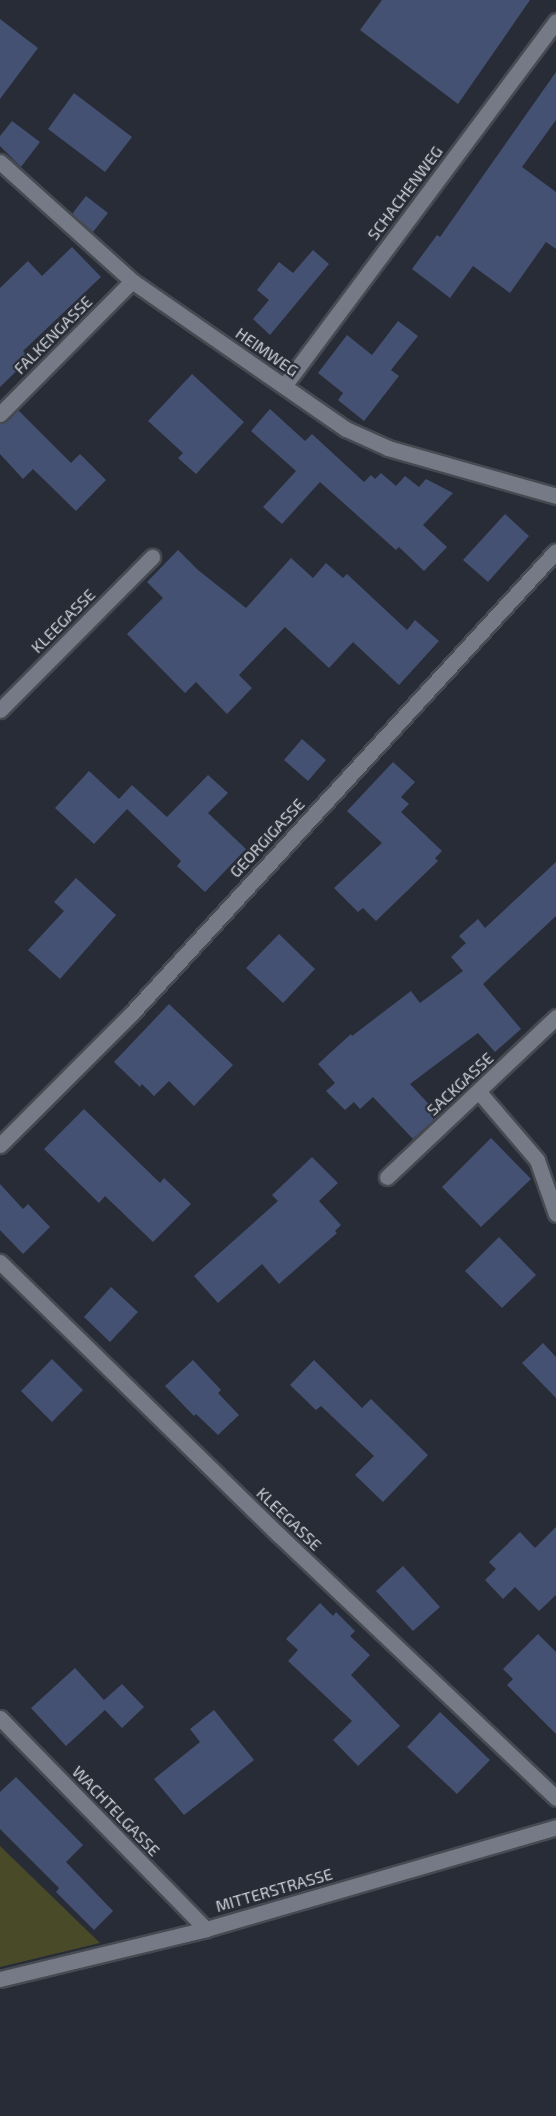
<!DOCTYPE html>
<style>
body{margin:0}
#map{position:relative;width:556px;height:2116px;overflow:hidden;background:#282c36;font-family:"Exo 2",sans-serif}
div>[style]{position:absolute}
[style*='--x']{left:calc(var(--x)*1px);top:calc(var(--y)*1px);width:calc(var(--w)*1px);rotate:calc(var(--a)*1deg)}
.green>*{inset:0;background:#484a28}
.building>*{inset:0;background:#445172}
.roads{filter:drop-shadow(2px 0 #464a51) drop-shadow(-2px 0 #464a51) drop-shadow(0 2px #464a51) drop-shadow(0 -2px #464a51)}
.minor>*{height:15px;margin:-7.5px;padding:0 7.5px;transform-origin:7.5px;border-radius:7.5px;background:#767a86}
span{translate:-50% -50%;white-space:nowrap;text-align:center;line-height:1.15;-webkit-text-stroke:4.5px #282c36;paint-order:stroke}
.street-label{font-size:16px;color:#cfd2d8}
</style>
<div id="map">
<div class="green">
<div style="clip-path:polygon(0 1846px,100px 1943px,0 1967px)"></div>
</div>
<div class="building">
<div style="clip-path:polygon(382px 0,530px 0,458px 104px,360px 30px)"></div>
<div style="clip-path:polygon(0 19px,38px 48px,0 99px)"></div>
<div style="clip-path:polygon(556px 72px,556px 120px,522px 167px,556px 192px,556px 249px,546px 242px,510px 293px,473px 266px,450px 298px,412px 269px,437px 235px,440px 237px)"></div>
<div style="clip-path:polygon(74px 93px,132px 137px,105px 172px,48px 129px)"></div>
<div style="clip-path:polygon(12px 121px,40px 142px,21px 167px,0 146px,0 136px)"></div>
<div style="clip-path:polygon(86px 196px,108px 213px,93px 232px,72px 214px)"></div>
<div style="clip-path:polygon(72px 247px,101px 277px,23px 351px,30px 358px,0 387px,0 288px,28px 261px,42px 276px)"></div>
<div style="clip-path:polygon(313px 250px,329px 264px,270px 335px,253px 319px,269px 300px,257px 290px,279px 262px,293px 273px)"></div>
<div style="clip-path:polygon(398px 321px,418px 336px,391px 370px,399px 376px,364px 421px,338px 400px,343px 393px,318px 373px,347px 335px,372px 355px)"></div>
<div style="clip-path:polygon(192px 374px,244px 422px,196px 474px,178px 458px,183px 453px,148px 421px)"></div>
<div style="clip-path:polygon(270px 409px,305px 441px,312px 434px,364px 482px,371px 475px,375px 479px,381px 473px,396px 486px,405px 476px,419px 487px,426px 479px,453px 493px,423px 525px,447px 547px,424px 571px,399px 547px,396px 550px,320px 482px,282px 524px,263px 507px,296px 471px,251px 431px)"></div>
<div style="clip-path:polygon(18px 410px,71px 463px,80px 454px,106px 480px,76px 511px,33px 469px,23px 479px,0 454px,0 423px,6px 421px)"></div>
<div style="clip-path:polygon(505px 514px,529px 536px,488px 582px,463px 560px)"></div>
<div style="clip-path:polygon(178px 550px,198px 570px,246px 608px,291px 558px,313px 578px,326px 563px,343px 578px,347px 574px,407px 630px,415px 620px,439px 641px,399px 685px,353px 642px,329px 668px,285px 627px,239px 675px,252px 688px,227px 714px,196px 682px,185px 693px,127px 634px,163px 598px,147px 582px)"></div>
<div style="clip-path:polygon(302px 739px,326px 760px,308px 781px,284px 760px)"></div>
<div style="clip-path:polygon(393px 762px,415px 782px,401px 797px,409px 804px,401px 812px,442px 851px,435px 858px,438px 861px,376px 921px,363px 908px,358px 912px,334px 888px,382px 843px,347px 811px)"></div>
<div style="clip-path:polygon(89px 771px,119px 799px,132px 785px,167px 817px,208px 775px,228px 793px,208px 813px,246px 849px,205px 892px,177px 866px,181px 861px,127px 809px,94px 844px,55px 808px)"></div>
<div style="clip-path:polygon(556px 862px,556px 916px,483px 984px,521px 1029px,495px 1052px,478px 1033px,410px 1084px,439px 1115px,413px 1139px,373px 1097px,360px 1109px,354px 1102px,345px 1110px,326px 1091px,335px 1083px,318px 1064px,351px 1034px,352px 1036px,411px 991px,420px 1003px,463px 971px,451px 957px,466px 943px,459px 936px,478px 919px,485px 928px)"></div>
<div style="clip-path:polygon(76px 878px,116px 915px,60px 979px,28px 950px,64px 911px,54px 902px)"></div>
<div style="clip-path:polygon(279px 934px,315px 969px,283px 1003px,246px 968px)"></div>
<div style="clip-path:polygon(169px 1004px,233px 1065px,194px 1106px,169px 1081px,154px 1096px,142px 1084px,140px 1087px,114px 1062px)"></div>
<div style="clip-path:polygon(84px 1109px,160px 1183px,164px 1178px,191px 1204px,153px 1242px,105px 1196px,99px 1203px,44px 1149px)"></div>
<div style="clip-path:polygon(491px 1138px,531px 1179px,481px 1227px,442px 1187px)"></div>
<div style="clip-path:polygon(312px 1157px,338px 1183px,319px 1201px,341px 1225px,335px 1231px,337px 1233px,279px 1284px,262px 1264px,218px 1303px,194px 1276px,278px 1201px,272px 1195px)"></div>
<div style="clip-path:polygon(0 1184px,23px 1209px,28px 1204px,50px 1227px,23px 1254px,0 1230px)"></div>
<div style="clip-path:polygon(499px 1237px,536px 1275px,502px 1308px,465px 1271px)"></div>
<div style="clip-path:polygon(111px 1287px,138px 1312px,110px 1342px,84px 1317px)"></div>
<div style="clip-path:polygon(543px 1343px,556px 1357px,556px 1398px,522px 1363px)"></div>
<div style="clip-path:polygon(52px 1359px,83px 1390px,52px 1422px,21px 1391px)"></div>
<div style="clip-path:polygon(193px 1360px,221px 1390px,218px 1393px,239px 1415px,218px 1435px,196px 1414px,194px 1416px,165px 1386px)"></div>
<div style="clip-path:polygon(314px 1360px,362px 1408px,371px 1399px,428px 1455px,383px 1502px,355px 1475px,374px 1456px,321px 1406px,316px 1410px,290px 1385px)"></div>
<div style="clip-path:polygon(556px 1527px,556px 1595px,539px 1611px,515px 1587px,503px 1599px,485px 1580px,496px 1569px,489px 1562px,520px 1532px,535px 1548px)"></div>
<div style="clip-path:polygon(403px 1566px,440px 1607px,413px 1631px,376px 1591px)"></div>
<div style="clip-path:polygon(320px 1603px,333px 1616px,336px 1612px,355px 1631px,350px 1636px,370px 1655px,351px 1675px,400px 1726px,358px 1766px,333px 1740px,352px 1721px,288px 1661px,298px 1650px,286px 1639px)"></div>
<div style="clip-path:polygon(538px 1634px,556px 1652px,556px 1734px,507px 1685px,513px 1679px,503px 1669px)"></div>
<div style="clip-path:polygon(75px 1668px,104px 1700px,122px 1684px,144px 1707px,122px 1728px,105px 1710px,66px 1746px,31px 1708px)"></div>
<div style="clip-path:polygon(214px 1710px,254px 1760px,184px 1815px,154px 1779px,200px 1742px,190px 1729px)"></div>
<div style="clip-path:polygon(440px 1712px,490px 1760px,457px 1794px,407px 1747px)"></div>
<div style="clip-path:polygon(16px 1777px,83px 1845px,66px 1862px,113px 1911px,94px 1930px,56px 1892px,59px 1888px,0 1829px,0 1792px)"></div>
</div>
<div class="roads">
<div class="minor">
<div style="--x:0;--y:162;--w:178;--a:42"></div>
<div style="--x:132;--y:281;--w:260;--a:34.7"></div>
<div style="--x:346;--y:429;--w:46;--a:24.3"></div>
<div style="--x:388;--y:448;--w:175;--a:15.9"></div>
<div style="--x:284;--y:386;--w:455;--a:-53.3"></div>
<div style="--x:0;--y:414;--w:187;--a:-45.2"></div>
<div style="--x:0;--y:710;--w:216;--a:-45.2"></div>
<div style="--x:479;--y:1092;--w:89;--a:49.5"></div>
<div style="--x:537;--y:1160;--w:57;--a:70.6"></div>
<div style="--x:0;--y:1145;--w:185;--a:-45"></div>
<div style="--x:131;--y:1014;--w:628;--a:-47.45"></div>
<div style="--x:387;--y:1177;--w:233;--a:-43.4"></div>
<div style="--x:0;--y:1262;--w:390;--a:44.4"></div>
<div style="--x:279;--y:1535;--w:382;--a:43.5"></div>
<div style="--x:0;--y:1718;--w:295;--a:45.7"></div>
<div style="--x:0;--y:1979;--w:212;--a:-13.6"></div>
<div style="--x:206;--y:1929;--w:365;--a:-16.2"></div>
</div>
</div>
<div class="street-label">
<span style="left:405px;top:193px;rotate:-53deg">SCHACHENWEG</span>
<span style="left:53px;top:335px;rotate:-45deg">FALKENGASSE</span>
<span style="left:267px;top:352px;rotate:35deg">HEIMWEG</span>
<span style="left:63px;top:621px;rotate:-45deg">KLEEGASSE</span>
<span style="left:267px;top:838px;rotate:-47deg">GEORGIGASSE</span>
<span style="left:460px;top:1084px;rotate:-43deg">SACKGASSE</span>
<span style="left:289px;top:1519px;rotate:44deg">KLEEGASSE</span>
<span style="left:116px;top:1811px;rotate:46deg">WACHTELGASSE</span>
<span style="left:274px;top:1890px;rotate:-16deg">MITTERSTRASSE</span>
</div>
</div>
